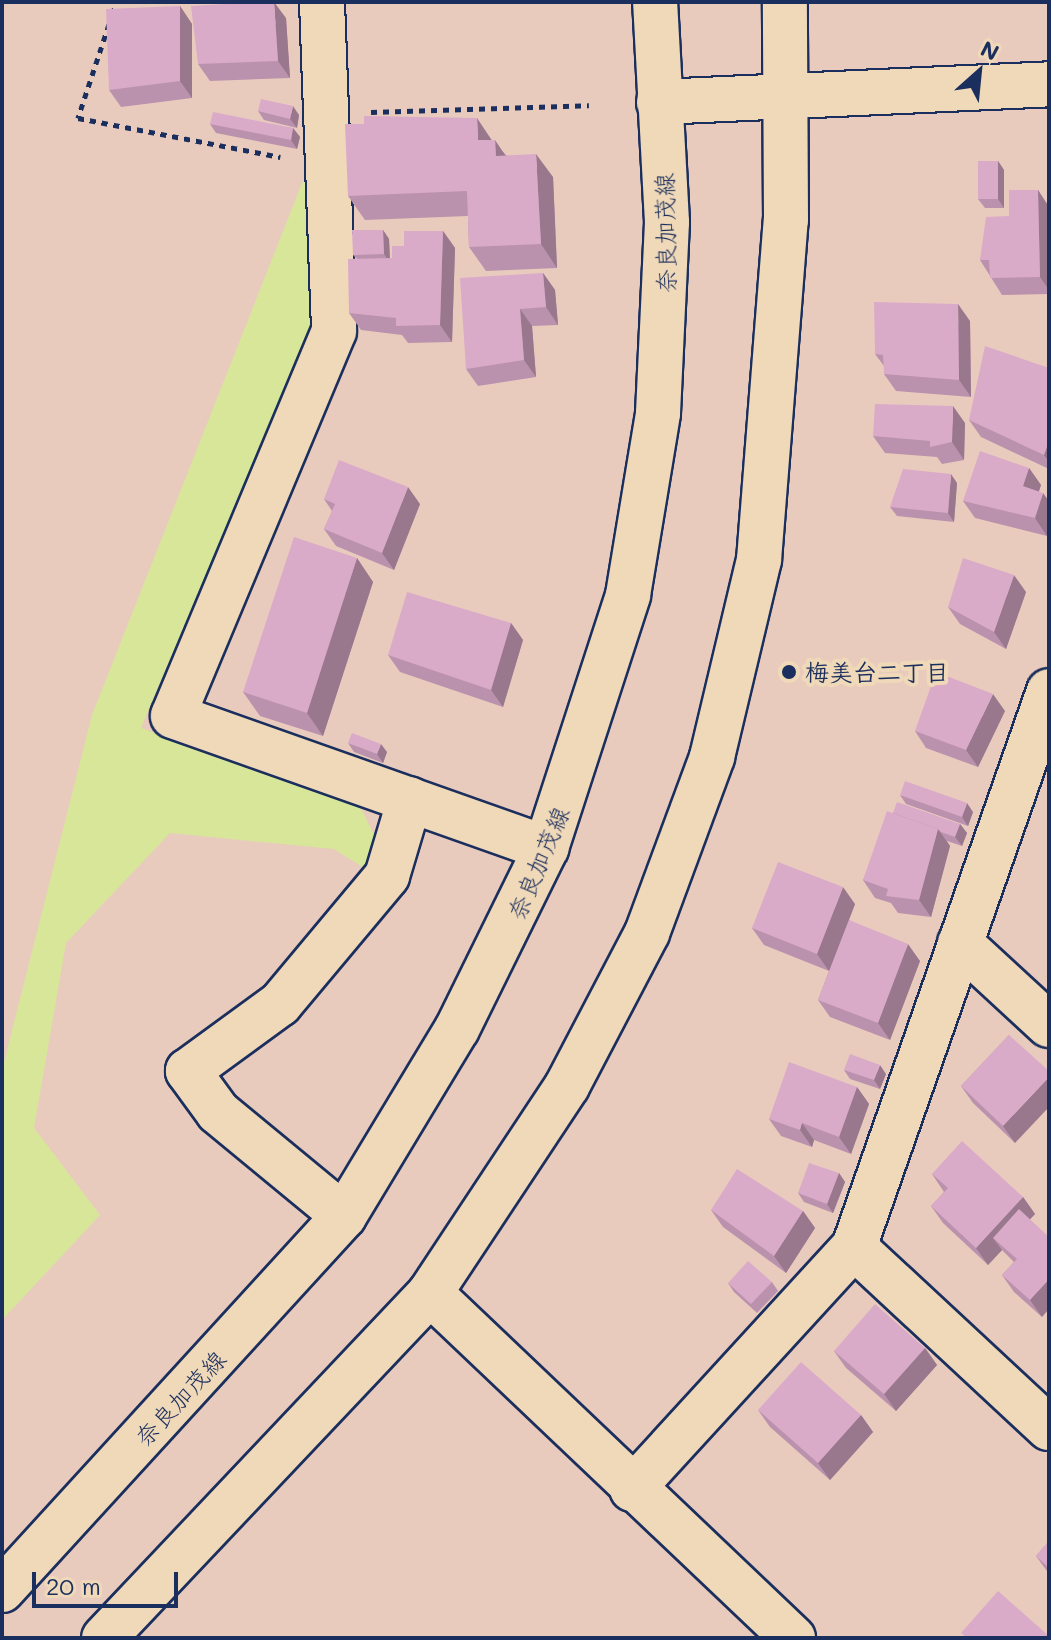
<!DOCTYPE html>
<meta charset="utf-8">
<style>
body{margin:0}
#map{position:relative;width:1051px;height:1640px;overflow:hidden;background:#e9cbbd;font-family:Mali,"Klee One",sans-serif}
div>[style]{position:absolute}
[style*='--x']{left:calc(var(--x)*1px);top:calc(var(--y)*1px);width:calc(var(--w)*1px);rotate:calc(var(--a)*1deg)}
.green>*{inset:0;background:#d7e699}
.path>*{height:5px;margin-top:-2.5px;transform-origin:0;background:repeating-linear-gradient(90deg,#1b2f5e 0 6px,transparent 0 12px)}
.roads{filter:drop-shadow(2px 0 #1b2f5e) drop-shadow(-2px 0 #1b2f5e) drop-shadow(0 2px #1b2f5e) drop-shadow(0 -2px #1b2f5e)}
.minor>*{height:44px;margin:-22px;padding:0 22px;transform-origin:22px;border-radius:22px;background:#f0d9b8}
.tertiary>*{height:44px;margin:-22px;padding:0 22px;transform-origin:22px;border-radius:22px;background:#f0d9b8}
.primary>*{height:44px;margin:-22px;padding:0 22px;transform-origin:22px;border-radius:22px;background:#f0d9b8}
.wall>*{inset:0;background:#bb92ad}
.shaded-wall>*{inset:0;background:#99778d}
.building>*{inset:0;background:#daaac9}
.dots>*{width:22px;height:22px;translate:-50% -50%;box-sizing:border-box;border:4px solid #f0d9b8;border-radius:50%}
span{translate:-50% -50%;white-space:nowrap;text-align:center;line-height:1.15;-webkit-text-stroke:8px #f0d9b8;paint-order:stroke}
.street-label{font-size:24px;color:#1b2f5e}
.poi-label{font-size:24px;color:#1b2f5e;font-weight:700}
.left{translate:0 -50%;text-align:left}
.frame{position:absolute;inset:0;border:4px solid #1b2f5e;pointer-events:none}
.north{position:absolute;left:939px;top:32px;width:80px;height:80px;-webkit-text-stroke:6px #f0d9b8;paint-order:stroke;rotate:27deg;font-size:22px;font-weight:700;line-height:32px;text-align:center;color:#1b2f5e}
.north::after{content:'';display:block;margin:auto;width:28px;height:36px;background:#1b2f5e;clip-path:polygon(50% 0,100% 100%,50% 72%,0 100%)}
.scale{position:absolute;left:32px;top:1572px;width:146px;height:36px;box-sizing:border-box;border:4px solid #1b2f5e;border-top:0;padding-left:10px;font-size:24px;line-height:28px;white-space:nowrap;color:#1b2f5e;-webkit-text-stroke:6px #f0d9b8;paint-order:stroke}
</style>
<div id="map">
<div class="green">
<div style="clip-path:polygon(308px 168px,314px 302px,308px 334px,141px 728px,360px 806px,376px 839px,369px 871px,334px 849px,170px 833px,66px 943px,34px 1128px,100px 1215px,2px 1320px,2px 1070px,92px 715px)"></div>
</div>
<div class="path">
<div style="--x:112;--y:14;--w:13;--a:-67"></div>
<div style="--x:109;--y:24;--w:99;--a:108.3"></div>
<div style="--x:78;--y:118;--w:206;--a:10.9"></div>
<div style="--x:371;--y:112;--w:218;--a:-1.8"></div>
</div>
<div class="roads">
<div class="minor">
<div style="--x:322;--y:2;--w:329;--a:87.9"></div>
<div style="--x:334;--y:331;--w:417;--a:112.7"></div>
<div style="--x:173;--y:716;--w:396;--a:19.5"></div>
<div style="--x:960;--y:943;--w:121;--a:42.7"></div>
<div style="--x:344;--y:1216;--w:163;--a:-140.5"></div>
<div style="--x:218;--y:1112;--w:51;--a:-126.2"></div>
<div style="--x:188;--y:1071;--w:114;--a:-36.1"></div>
<div style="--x:280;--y:1004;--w:167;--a:-50.1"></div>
<div style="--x:387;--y:876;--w:80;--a:-73.4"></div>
<div style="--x:854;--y:1247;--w:266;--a:42.9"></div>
<div style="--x:632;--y:1489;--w:328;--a:-47.5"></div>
<div style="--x:854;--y:1247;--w:589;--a:-70.67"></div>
</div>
<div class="tertiary">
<div style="--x:430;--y:1293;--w:501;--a:43.54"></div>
</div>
<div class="primary">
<div style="--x:659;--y:102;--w:390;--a:-2.6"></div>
<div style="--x:2;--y:1590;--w:507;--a:-47.56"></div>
<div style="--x:344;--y:1216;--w:218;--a:-58.9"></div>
<div style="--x:457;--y:1029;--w:202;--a:-63.8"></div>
<div style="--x:546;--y:848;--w:266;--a:-72"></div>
<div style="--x:628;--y:595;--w:184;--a:-80.6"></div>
<div style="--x:658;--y:413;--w:191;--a:-87.3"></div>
<div style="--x:667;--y:222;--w:220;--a:-93.1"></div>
<div style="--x:104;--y:1638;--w:475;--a:-46.6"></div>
<div style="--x:430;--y:1293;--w:248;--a:-56.5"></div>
<div style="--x:567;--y:1086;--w:173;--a:-62.4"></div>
<div style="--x:647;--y:933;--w:188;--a:-69.7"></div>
<div style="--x:712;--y:757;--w:203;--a:-76.6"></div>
<div style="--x:759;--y:560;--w:341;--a:-85.5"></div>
<div style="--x:786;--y:220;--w:218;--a:-90.3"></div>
</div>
</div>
<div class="wall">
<div style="clip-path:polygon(180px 6px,192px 24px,192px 98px,121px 107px,109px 90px)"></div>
<div style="clip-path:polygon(286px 18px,290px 78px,210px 81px,198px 64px)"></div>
<div style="clip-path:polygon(258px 111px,299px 115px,297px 128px,264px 120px)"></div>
<div style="clip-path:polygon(210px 124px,293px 128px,300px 137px,297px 149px,216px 133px)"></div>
<div style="clip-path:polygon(492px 140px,506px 155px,553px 177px,557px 268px,486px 271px,469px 247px,468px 216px,365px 220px,348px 196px)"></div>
<div style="clip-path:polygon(998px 161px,1004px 170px,1004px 208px,985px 208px,978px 199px)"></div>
<div style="clip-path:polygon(1038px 190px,1049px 207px,1049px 294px,1002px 295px,980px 260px,1009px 216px)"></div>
<div style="clip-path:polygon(383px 230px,389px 239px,390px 258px,392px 258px,404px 246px,443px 231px,455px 248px,452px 342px,408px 343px,402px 335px,361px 330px,349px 313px,357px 259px,353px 255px)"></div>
<div style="clip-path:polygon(543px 273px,555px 290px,558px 325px,532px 326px,536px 377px,478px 386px,466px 369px)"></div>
<div style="clip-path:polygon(970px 321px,971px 397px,896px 391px,884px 374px,884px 366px,875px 354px)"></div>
<div style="clip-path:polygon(1049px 368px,1049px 469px,981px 437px,969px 420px)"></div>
<div style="clip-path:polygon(965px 423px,964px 460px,942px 464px,937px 457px,885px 453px,873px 436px)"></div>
<div style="clip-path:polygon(1029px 468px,1041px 485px,1039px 491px,1047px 536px,975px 518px,963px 501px)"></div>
<div style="clip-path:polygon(957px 483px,954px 522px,897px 516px,890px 507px)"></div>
<div style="clip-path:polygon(324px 499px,420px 504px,394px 570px,336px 546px,324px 529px,332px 511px)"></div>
<div style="clip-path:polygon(357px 558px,373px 582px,323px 736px,260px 716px,243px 692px)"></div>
<div style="clip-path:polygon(1026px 592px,1006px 649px,960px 624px,948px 607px)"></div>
<div style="clip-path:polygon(511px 623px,523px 640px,503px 707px,400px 672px,388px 655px)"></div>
<div style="clip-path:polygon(1005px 711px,978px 767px,926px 748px,915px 731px)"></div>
<div style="clip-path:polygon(348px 743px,387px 752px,383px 763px,354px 752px)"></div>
<div style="clip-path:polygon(900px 795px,973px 812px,968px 826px,906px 804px)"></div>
<div style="clip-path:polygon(893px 813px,960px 824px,967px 833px,962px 846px,947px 841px,950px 846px,931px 917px,898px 913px,891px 903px,875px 898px,863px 880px)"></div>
<div style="clip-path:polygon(855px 904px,849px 920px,920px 961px,890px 1040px,830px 1017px,818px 1000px,829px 971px,764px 945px,752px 928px)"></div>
<div style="clip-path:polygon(1009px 1035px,1015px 1143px,973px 1103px,961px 1086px)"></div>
<div style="clip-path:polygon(844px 1070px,886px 1074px,880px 1089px,850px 1079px)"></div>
<div style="clip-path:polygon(857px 1087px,869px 1104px,851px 1154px,814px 1140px,812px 1147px,781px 1136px,769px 1119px)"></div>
<div style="clip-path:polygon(839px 1173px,845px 1182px,833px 1213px,804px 1202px,798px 1193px)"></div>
<div style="clip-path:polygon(932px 1174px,1023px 1197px,1035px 1214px,1030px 1219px,1042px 1317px,1014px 1292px,1002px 1275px,1014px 1262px,1002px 1250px,988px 1265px,943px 1223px,931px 1206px,944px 1192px)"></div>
<div style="clip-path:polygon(711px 1210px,803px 1211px,815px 1228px,786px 1273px,723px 1227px)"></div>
<div style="clip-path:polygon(772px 1282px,778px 1291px,757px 1313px,734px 1292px,728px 1283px)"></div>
<div style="clip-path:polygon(925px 1348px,937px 1365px,896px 1411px,846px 1368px,834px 1351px)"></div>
<div style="clip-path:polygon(758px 1410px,861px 1415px,873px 1432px,830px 1480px,770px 1427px)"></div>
<div style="clip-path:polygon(1049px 1541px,1049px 1574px,1036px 1556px)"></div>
</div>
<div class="shaded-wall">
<div style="clip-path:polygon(274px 2px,286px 18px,290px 78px,278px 61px)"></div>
<div style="clip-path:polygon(180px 6px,192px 24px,192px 98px,180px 81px)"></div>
<div style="clip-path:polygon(293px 106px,299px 115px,297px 128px,290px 119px)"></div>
<div style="clip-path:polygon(477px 118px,493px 142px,478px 140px)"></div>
<div style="clip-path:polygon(293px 128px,300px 137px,297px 149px,291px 140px)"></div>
<div style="clip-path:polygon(495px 140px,511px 164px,496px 156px)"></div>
<div style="clip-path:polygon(536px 154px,553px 177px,557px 268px,541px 244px)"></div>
<div style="clip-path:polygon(998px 161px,1004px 170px,1004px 208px,998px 199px)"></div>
<div style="clip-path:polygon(1038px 190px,1049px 207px,1049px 290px,1040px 277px)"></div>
<div style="clip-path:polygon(383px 230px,389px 239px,390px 263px,384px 254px)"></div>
<div style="clip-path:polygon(443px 231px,455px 248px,452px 342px,440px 325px)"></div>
<div style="clip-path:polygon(543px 273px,555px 290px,558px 325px,546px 307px)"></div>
<div style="clip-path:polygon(958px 304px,970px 321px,971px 397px,959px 380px)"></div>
<div style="clip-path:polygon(520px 309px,532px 326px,536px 377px,524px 360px)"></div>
<div style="clip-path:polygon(953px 406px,965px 423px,964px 460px,952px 442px)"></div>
<div style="clip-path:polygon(1049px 441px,1049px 462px,1044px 455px)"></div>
<div style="clip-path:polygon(1029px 468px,1041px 485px,1035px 503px,1023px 486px)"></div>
<div style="clip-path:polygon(951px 474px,957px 483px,954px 522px,948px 513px)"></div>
<div style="clip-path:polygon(408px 487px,420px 504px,394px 570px,382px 553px)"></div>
<div style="clip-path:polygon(1043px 493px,1049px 501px,1049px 529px,1047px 536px,1035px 518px)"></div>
<div style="clip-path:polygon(357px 558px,373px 582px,323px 736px,307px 713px)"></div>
<div style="clip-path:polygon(1014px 575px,1026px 592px,1006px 649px,994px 632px)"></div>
<div style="clip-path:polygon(511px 623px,523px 640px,503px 707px,491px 690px)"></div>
<div style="clip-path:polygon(993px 694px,1005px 711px,978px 767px,966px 750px)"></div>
<div style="clip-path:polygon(381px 744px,387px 752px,383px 763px,377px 754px)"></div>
<div style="clip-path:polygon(967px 803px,973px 812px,968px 826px,962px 817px)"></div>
<div style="clip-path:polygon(960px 824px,967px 833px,962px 846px,955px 837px)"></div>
<div style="clip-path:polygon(938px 829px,950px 846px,931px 917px,919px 900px)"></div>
<div style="clip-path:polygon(843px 887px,855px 904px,829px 971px,817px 954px)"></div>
<div style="clip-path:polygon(908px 944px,920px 961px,890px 1040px,878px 1023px)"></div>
<div style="clip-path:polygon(880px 1065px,886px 1074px,880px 1089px,874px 1080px)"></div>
<div style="clip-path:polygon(1049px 1077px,1049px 1107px,1015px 1143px,1003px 1126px)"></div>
<div style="clip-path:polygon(857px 1087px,869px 1104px,851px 1154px,839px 1137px)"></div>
<div style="clip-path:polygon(802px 1123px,814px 1140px,812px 1147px,800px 1130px)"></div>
<div style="clip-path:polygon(839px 1173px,845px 1182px,833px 1213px,827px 1204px)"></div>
<div style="clip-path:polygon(1023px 1197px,1035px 1214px,1004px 1247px,993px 1238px,1002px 1250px,988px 1265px,976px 1248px)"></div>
<div style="clip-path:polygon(803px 1211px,815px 1228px,786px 1273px,774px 1256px)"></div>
<div style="clip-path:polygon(1049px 1279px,1049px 1309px,1042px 1317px,1030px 1300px)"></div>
<div style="clip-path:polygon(925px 1348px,937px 1365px,896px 1411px,884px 1394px)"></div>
<div style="clip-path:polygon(861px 1415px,873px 1432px,830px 1480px,818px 1463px)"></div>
</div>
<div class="building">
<div style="clip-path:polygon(263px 2px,274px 2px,278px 61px,198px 64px,191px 6px)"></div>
<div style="clip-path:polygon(180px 6px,180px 81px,109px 90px,106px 9px)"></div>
<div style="clip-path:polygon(261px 99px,293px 106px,290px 119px,258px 111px)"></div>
<div style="clip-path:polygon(213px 112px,293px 128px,291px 140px,210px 124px)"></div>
<div style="clip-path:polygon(364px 116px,477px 118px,478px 140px,495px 140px,496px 156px,536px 154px,541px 244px,469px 247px,467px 191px,348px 196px,345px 124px,364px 124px)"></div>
<div style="clip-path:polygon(978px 161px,998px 161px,998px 199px,978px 199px)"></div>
<div style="clip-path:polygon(1047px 161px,1049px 161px,1049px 205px)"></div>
<div style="clip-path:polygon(1009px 190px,1038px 190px,1040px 277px,990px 278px,989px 260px,980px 260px,986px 217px,1009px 216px)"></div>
<div style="clip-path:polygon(352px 230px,383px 230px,384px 254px,353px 255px)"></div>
<div style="clip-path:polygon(404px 231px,443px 231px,440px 325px,396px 326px,396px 318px,349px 313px,348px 259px,392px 258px,392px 246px,404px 246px)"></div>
<div style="clip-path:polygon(543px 273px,546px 307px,520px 309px,524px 360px,466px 369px,460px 278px)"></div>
<div style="clip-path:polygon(874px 302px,958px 304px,959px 380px,884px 374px,883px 355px,875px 354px)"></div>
<div style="clip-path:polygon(985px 346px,1049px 368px,1049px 441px,1044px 455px,969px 420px)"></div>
<div style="clip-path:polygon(875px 404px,953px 406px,952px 442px,930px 447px,930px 441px,873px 436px)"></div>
<div style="clip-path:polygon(980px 451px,1029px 468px,1023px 486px,1043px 493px,1035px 518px,963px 501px)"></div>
<div style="clip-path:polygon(339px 460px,408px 487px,382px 553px,324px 529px,335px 504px,324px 499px)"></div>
<div style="clip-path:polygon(903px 469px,951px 474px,948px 513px,890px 507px)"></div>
<div style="clip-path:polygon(294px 537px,357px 558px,307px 713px,243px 692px)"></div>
<div style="clip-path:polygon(963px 558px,1014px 575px,994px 632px,948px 607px)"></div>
<div style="clip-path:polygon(407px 592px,511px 623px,491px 690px,388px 655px)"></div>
<div style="clip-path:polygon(936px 672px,993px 694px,966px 750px,915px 731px)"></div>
<div style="clip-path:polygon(352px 733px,381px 744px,377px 754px,348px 743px)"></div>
<div style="clip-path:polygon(905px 781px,967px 803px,962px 817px,900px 795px)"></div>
<div style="clip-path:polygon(897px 802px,960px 824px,955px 837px,941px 832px,938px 829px,893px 813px)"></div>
<div style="clip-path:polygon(887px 811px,938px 829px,919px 900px,886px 896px,888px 889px,863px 880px)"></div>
<div style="clip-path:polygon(778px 862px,843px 887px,817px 954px,752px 928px)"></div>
<div style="clip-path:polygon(849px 920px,908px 944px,878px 1023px,818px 1000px)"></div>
<div style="clip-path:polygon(1009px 1035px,1049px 1071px,1049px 1077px,1003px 1126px,961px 1086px)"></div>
<div style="clip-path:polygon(850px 1054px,880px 1065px,874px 1080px,844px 1070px)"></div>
<div style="clip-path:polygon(789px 1062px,857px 1087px,839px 1137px,802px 1123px,800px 1130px,769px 1119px)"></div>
<div style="clip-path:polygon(962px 1141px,1023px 1197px,976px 1248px,931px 1206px,948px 1188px,932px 1174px)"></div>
<div style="clip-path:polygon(809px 1163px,839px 1173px,827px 1204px,798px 1193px)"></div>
<div style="clip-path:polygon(737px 1169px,803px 1211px,774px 1256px,711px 1210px)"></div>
<div style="clip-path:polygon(1019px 1209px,1049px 1237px,1049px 1279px,1030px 1300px,1002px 1275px,1017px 1259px,993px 1238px)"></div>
<div style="clip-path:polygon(748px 1261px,772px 1282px,751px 1304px,728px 1283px)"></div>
<div style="clip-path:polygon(875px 1304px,925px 1348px,884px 1394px,834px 1351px)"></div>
<div style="clip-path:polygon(801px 1362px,861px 1415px,818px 1463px,758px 1410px)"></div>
<div style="clip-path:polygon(1049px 1541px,1049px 1568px,1036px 1556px)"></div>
<div style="clip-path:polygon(998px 1591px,1049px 1636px,1049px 1638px,967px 1638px,961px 1633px)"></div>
</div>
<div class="dots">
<div style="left:789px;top:672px;background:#1b2f5e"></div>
</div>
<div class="street-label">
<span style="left:665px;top:233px;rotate:-91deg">奈良加茂線</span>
<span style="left:538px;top:863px;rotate:-67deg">奈良加茂線</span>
<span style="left:180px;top:1398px;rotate:-47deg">奈良加茂線</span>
</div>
<div class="poi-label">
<span class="left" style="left:805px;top:672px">梅美台二丁目</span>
</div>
<div class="frame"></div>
<div class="north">N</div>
<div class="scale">20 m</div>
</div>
